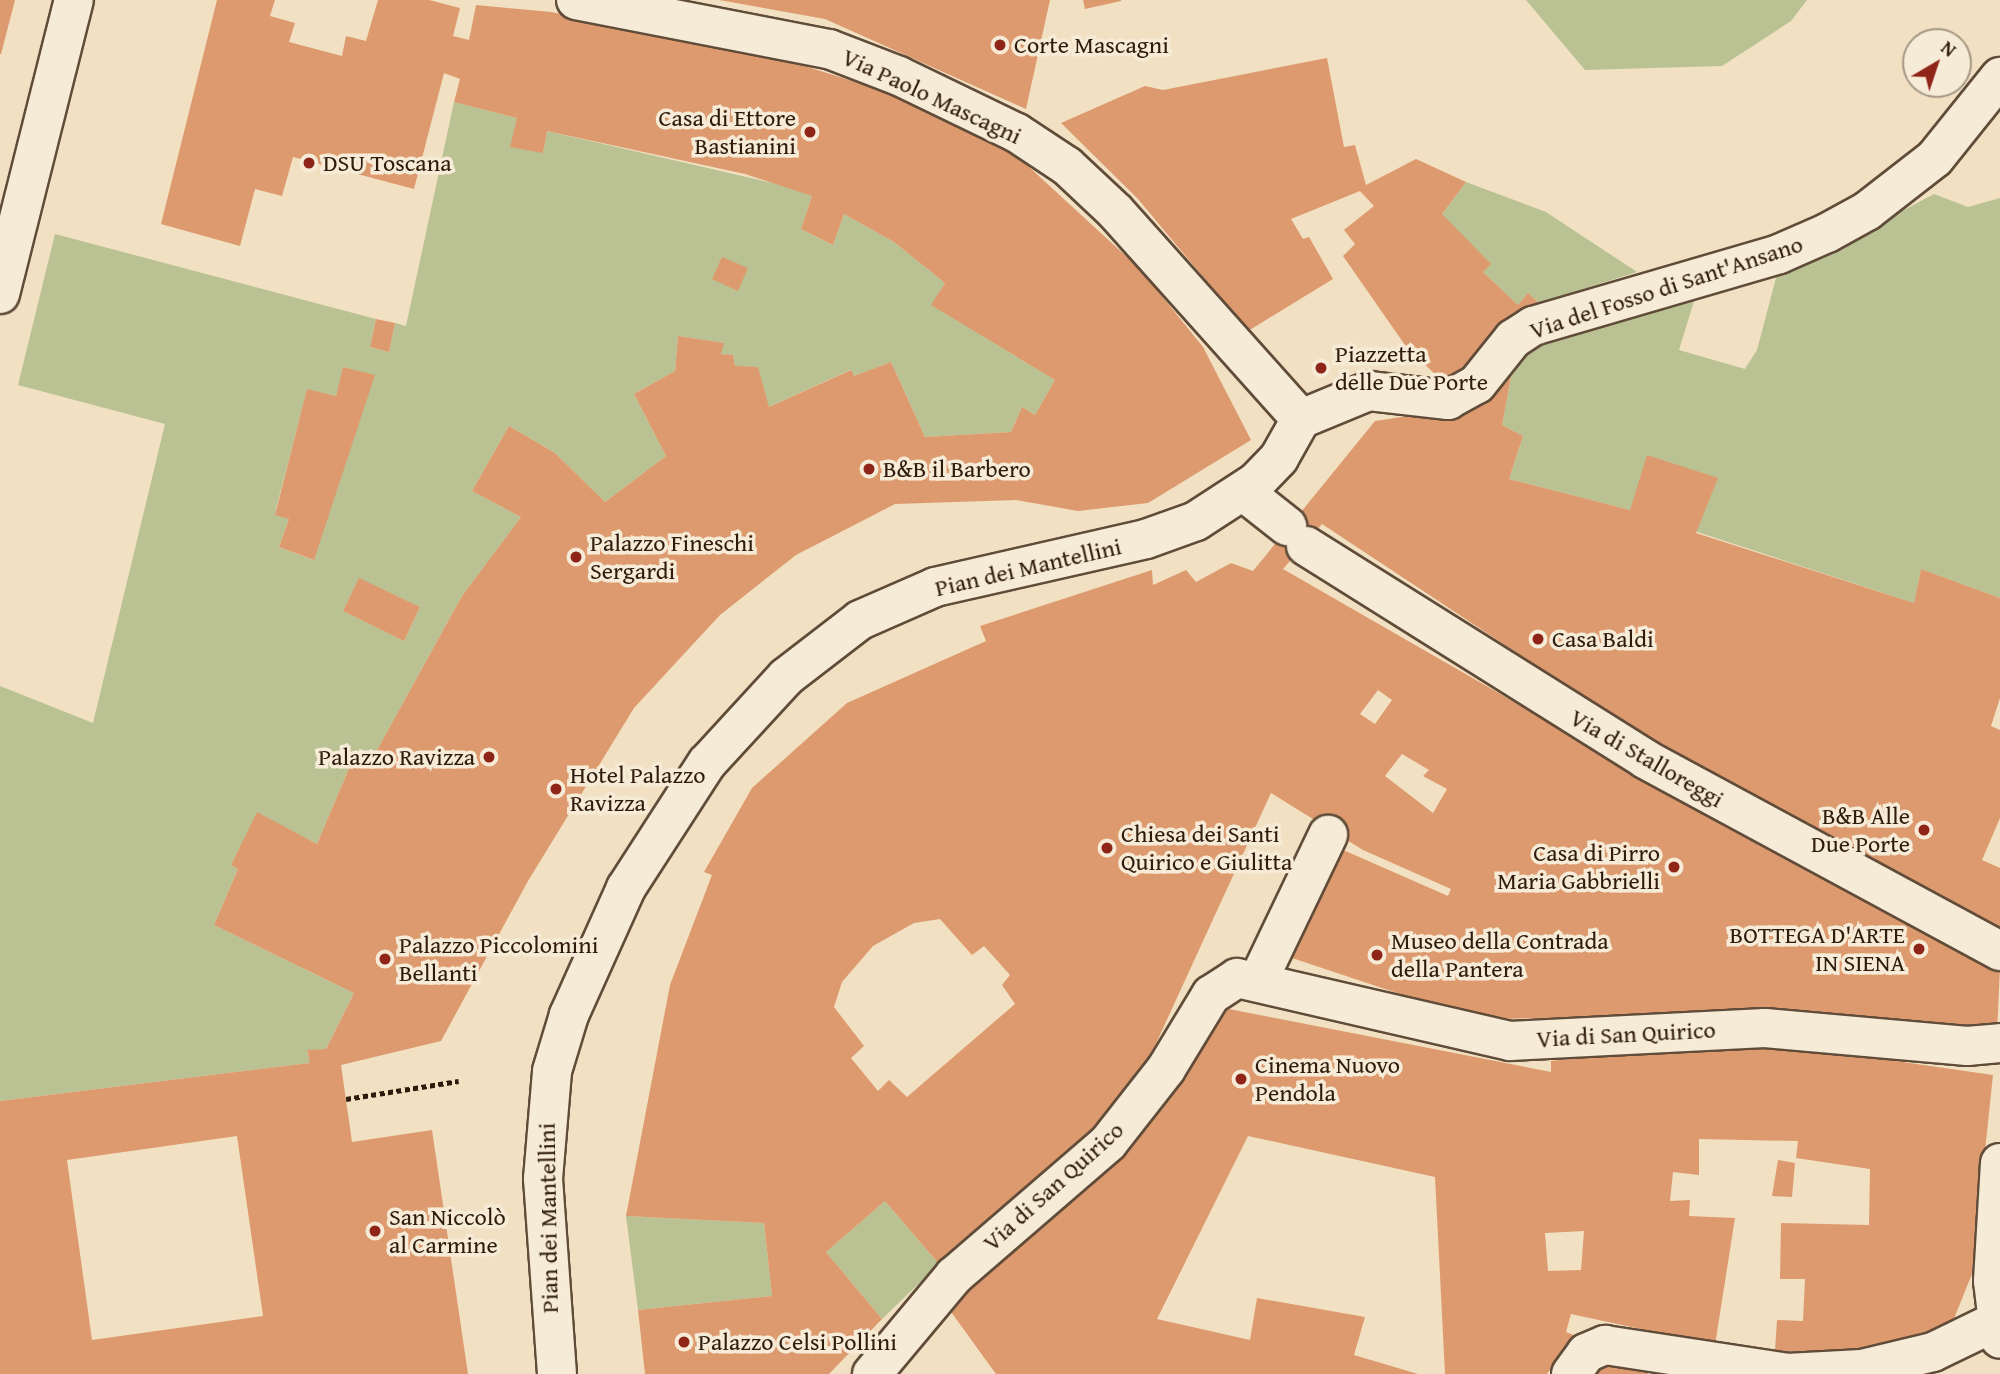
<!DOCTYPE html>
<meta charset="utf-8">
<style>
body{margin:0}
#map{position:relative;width:2000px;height:1374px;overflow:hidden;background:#f1e0c1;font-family:"Gentium Book Plus",serif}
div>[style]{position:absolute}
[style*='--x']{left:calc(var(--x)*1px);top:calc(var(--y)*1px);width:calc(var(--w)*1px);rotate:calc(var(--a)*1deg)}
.green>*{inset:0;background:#bac293}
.building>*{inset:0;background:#dd9a6e}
.path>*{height:4.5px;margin-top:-2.25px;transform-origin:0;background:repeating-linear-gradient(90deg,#2f1b0c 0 5px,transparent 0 8.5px)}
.roads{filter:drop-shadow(2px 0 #604c39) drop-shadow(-2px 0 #604c39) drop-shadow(0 2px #604c39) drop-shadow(0 -2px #604c39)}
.minor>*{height:38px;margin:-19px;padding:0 19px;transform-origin:19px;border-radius:19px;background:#f6ebd7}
.dots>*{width:19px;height:19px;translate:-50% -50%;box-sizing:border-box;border:4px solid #f6ebd7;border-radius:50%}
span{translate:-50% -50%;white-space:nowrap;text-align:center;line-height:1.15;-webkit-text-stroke:7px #f6ebd7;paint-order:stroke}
.poi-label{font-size:24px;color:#2f1b0c}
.left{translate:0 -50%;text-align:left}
.right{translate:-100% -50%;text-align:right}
.street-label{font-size:24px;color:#2f1b0c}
.north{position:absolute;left:1902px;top:28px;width:70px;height:70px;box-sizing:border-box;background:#f6ebd7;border:2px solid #a69886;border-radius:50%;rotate:39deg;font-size:19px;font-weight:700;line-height:28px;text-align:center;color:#2f1b0c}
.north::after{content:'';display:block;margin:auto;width:24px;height:32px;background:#8f2418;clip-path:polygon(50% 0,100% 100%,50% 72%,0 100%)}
</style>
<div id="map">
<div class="green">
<div style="clip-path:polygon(1526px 0,1807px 0,1791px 21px,1722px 66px,1585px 70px)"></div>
<div style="clip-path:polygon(evenodd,454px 102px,517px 118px,543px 153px,547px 131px,794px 188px,812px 196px,801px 229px,833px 245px,844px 214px,894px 242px,945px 283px,932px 305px,1055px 380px,1035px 415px,1022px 407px,1011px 432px,925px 437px,891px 362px,854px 376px,850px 370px,769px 407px,735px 366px,733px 355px,721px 354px,723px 343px,678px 336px,675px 371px,634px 394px,666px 456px,605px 502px,555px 453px,509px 426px,472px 491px,521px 517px,462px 596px,371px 761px,356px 752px,317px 844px,257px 813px,231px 865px,238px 869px,214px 925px,354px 993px,326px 1049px,307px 1051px,310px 1063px,0 1101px,0 686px,93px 723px,165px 424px,18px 385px,55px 234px,376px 319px,370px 347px,389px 352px,395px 323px,406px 326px,454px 102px,344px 367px,374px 376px,313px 560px,279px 547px,289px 519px,276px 509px,307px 390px,336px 396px,344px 367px,454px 102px,359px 579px,420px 607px,404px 641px,343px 611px,359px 579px)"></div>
<div style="clip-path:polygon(1466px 182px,1546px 212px,1637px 272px,1539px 303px,1528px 293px,1518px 305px,1483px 272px,1442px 214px)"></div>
<div style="clip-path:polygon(evenodd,1934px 194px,1968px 207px,2000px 198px,2000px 598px,1921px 569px,1914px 603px,1630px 510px,1509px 479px,1523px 436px,1502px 425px,1511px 377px,1533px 347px,1803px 264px,1934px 194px,1777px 274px,1757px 350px,1745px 369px,1679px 350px,1694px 301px,1777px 274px)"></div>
<div style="clip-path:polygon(885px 1201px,939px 1264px,882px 1319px,826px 1252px)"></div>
<div style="clip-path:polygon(626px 1216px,764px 1223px,772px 1296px,638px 1310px)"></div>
</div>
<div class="building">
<div style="clip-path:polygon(0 0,15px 0,1px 54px,0 54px)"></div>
<div style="clip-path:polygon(evenodd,217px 0,275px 0,270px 16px,295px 23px,289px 42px,342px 56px,346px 36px,366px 41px,378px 0,429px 0,460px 8px,453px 36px,469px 40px,476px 5px,551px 12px,776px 57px,881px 90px,1005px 145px,1140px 269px,1203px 347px,1251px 440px,1148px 503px,1078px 511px,1016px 500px,895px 504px,796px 555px,720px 615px,634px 708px,528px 881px,441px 1041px,341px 1065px,352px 1142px,432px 1130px,468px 1374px,0 1374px,0 1101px,310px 1063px,307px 1050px,326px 1049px,354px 993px,214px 925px,238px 869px,231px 865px,257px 812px,317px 844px,356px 752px,371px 761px,462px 596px,521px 517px,472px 491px,509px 426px,555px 453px,605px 502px,666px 456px,634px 394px,675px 371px,678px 336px,724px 343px,721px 354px,733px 355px,735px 366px,758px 367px,769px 407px,851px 370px,854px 376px,891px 362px,925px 437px,1011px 432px,1022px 407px,1035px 415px,1055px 380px,931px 305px,945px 283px,894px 242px,844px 214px,833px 245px,801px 229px,812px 196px,745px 174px,547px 131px,543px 153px,510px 147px,517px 118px,454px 102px,460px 79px,444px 73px,414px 189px,293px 157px,282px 196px,255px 189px,240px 246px,161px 224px,217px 0,237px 1136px,263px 1316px,92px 1340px,67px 1160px,237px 1136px)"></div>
<div style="clip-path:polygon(719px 0,1050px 0,1026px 109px,825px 19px)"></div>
<div style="clip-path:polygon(1083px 0,1121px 0,1121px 1px,1085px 9px)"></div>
<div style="clip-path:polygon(1327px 58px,1344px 147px,1355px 145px,1366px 185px,1416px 159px,1466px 182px,1442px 214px,1491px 264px,1483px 272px,1518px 305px,1528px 293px,1539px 303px,1450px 388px,1407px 348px,1343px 256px,1355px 244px,1344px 230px,1374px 206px,1360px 191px,1291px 219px,1303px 239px,1309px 237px,1333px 279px,1248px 331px,1138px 199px,1061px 123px,1145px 86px,1163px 90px)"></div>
<div style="clip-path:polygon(722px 257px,748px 268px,738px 291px,712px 279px)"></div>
<div style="clip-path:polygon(376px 319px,395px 323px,389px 352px,370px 347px)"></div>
<div style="clip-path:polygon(343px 367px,375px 375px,314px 560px,279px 547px,289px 519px,275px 515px,307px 389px,336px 396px)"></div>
<div style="clip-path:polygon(evenodd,1500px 372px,1511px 377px,1502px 425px,1523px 436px,1509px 479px,1630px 510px,1647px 455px,1718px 478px,1696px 533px,1914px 603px,1921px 569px,2000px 598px,2000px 698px,1991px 726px,2000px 730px,2000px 818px,1982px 860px,2000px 868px,2000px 929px,1674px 757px,1322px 524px,1283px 569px,1568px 733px,2000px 966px,1997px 1034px,1791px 1012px,1499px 1019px,1418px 1000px,1280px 954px,1341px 849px,1448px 896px,1451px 889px,1363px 850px,1271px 793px,1142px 1074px,1085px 1144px,939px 1264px,885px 1201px,826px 1252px,882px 1319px,829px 1374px,645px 1374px,638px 1310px,772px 1296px,764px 1223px,626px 1216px,670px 985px,712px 875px,704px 872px,752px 788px,847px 703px,986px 641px,980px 626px,1152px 570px,1153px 585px,1186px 570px,1196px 582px,1231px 563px,1253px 571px,1375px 421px,1482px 405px,1500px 372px,1378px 690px,1392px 700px,1375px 724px,1360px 714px,1378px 690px,1500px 372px,1402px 754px,1429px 770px,1423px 776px,1447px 789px,1433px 813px,1385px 776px,1402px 754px,1500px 372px,940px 919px,972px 955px,984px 946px,1010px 975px,1002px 985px,1015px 1004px,907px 1097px,889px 1080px,878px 1091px,851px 1058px,864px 1046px,834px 1007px,842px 982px,873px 946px,914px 923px,940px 919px)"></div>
<div style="clip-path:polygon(359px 578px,420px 607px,404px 641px,343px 611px)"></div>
<div style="clip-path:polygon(evenodd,1224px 1008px,1551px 1072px,1551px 1061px,1710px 1044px,1805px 1048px,1993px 1075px,1972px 1274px,1947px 1336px,1885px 1352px,1775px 1351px,1777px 1320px,1803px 1321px,1805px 1279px,1780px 1279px,1781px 1223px,1869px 1225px,1870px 1169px,1796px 1158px,1798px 1141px,1699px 1139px,1699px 1175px,1673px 1172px,1670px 1201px,1690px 1200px,1689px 1216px,1735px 1218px,1715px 1345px,1571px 1314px,1566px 1332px,1576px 1336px,1547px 1374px,1445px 1374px,1435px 1177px,1248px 1136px,1157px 1319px,1250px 1340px,1257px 1298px,1365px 1317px,1354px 1355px,1418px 1374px,996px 1374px,946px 1305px,1224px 1008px,1584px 1231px,1581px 1270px,1548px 1271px,1545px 1233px,1584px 1231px)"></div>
<div style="clip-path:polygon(1778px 1160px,1795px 1163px,1792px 1197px,1772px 1196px)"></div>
<div style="clip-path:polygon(1603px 1359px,1648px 1373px,1648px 1374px,1592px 1374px)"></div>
</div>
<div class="path">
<div style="--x:346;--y:1099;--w:114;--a:-9.1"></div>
</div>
<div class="roads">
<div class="minor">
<div style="--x:576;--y:0;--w:258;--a:11"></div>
<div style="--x:829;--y:49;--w:75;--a:21.1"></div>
<div style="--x:899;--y:76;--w:131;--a:25.8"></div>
<div style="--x:1017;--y:133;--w:60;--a:33.4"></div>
<div style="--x:1067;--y:166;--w:66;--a:43.2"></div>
<div style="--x:1115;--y:211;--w:279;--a:48.2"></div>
<div style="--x:0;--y:294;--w:303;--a:-75.9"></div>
<div style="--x:1301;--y:419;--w:74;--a:-22.4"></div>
<div style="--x:1369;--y:391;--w:80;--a:6.5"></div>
<div style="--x:1448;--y:400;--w:33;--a:-29"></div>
<div style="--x:1477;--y:384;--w:58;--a:-51.3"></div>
<div style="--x:1513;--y:339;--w:24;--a:-33"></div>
<div style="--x:1533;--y:326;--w:256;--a:-16.3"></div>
<div style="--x:1779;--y:254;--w:52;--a:-23.6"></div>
<div style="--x:1827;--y:233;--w:46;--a:-28.8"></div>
<div style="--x:1867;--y:211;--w:86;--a:-37.9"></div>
<div style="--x:1935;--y:158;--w:104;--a:-51.3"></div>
<div style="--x:1244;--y:492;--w:55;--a:38.3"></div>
<div style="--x:1306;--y:546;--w:400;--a:32.1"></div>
<div style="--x:1645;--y:759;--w:404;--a:28.4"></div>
<div style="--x:1259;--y:979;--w:160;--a:-64.4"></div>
<div style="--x:2000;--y:1163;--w:118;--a:93.4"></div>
<div style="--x:1993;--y:1281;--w:58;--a:83.1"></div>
<div style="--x:557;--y:1374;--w:196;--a:-94.1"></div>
<div style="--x:543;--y:1179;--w:108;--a:-85.2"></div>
<div style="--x:552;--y:1071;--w:59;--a:-73.1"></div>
<div style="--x:569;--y:1015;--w:139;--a:-65.8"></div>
<div style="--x:626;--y:888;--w:149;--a:-57.1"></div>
<div style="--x:707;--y:763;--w:117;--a:-47.4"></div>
<div style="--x:786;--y:677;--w:93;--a:-37.6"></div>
<div style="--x:860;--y:620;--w:82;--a:-23.7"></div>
<div style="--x:935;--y:587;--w:216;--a:-12.8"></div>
<div style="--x:1146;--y:539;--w:53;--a:-19.8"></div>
<div style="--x:1196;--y:521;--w:72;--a:-33"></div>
<div style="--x:1256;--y:482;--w:33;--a:-46"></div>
<div style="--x:1279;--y:458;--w:45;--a:-60.6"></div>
<div style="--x:872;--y:1374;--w:128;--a:-50.1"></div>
<div style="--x:954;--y:1276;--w:203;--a:-40.8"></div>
<div style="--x:1108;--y:1143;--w:94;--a:-51.9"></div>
<div style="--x:1166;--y:1069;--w:87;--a:-58.7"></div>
<div style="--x:1211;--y:995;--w:31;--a:-33"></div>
<div style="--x:1237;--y:978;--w:280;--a:13"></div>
<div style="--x:1510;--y:1041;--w:255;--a:-2.9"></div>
<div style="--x:1765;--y:1028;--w:203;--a:5.1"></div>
<div style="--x:1967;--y:1046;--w:33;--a:-5"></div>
<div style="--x:1571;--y:1374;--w:26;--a:-54"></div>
<div style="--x:1586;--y:1353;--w:21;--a:-23"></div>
<div style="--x:1605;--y:1345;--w:184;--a:8.7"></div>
<div style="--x:1787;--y:1373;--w:75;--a:-3.1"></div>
<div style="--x:1862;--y:1369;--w:73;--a:-13.5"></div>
<div style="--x:1933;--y:1352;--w:69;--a:-25.8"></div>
</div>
</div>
<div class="dots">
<div style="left:1000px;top:45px;background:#8f2418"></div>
<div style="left:810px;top:132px;background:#8f2418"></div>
<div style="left:309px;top:163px;background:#8f2418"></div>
<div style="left:1321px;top:368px;background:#8f2418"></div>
<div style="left:869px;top:469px;background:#8f2418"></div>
<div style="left:576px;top:557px;background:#8f2418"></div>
<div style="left:1538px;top:639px;background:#8f2418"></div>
<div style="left:489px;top:757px;background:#8f2418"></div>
<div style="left:556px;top:789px;background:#8f2418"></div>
<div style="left:1924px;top:830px;background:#8f2418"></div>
<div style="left:1107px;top:848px;background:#8f2418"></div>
<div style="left:1674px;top:867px;background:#8f2418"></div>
<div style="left:1919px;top:949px;background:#8f2418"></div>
<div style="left:1377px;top:955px;background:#8f2418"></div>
<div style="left:385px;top:959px;background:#8f2418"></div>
<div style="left:1241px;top:1079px;background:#8f2418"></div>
<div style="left:375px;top:1231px;background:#8f2418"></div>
<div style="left:684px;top:1342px;background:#8f2418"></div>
</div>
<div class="poi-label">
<span class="left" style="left:1014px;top:45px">Corte Mascagni</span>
<span class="right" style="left:796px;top:132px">Casa di Ettore<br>Bastianini</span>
<span class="left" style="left:323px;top:163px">DSU Toscana</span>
<span class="left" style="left:1335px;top:368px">Piazzetta<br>delle Due Porte</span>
<span class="left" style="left:883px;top:469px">B&amp;B il Barbero</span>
<span class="left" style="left:590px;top:557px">Palazzo Fineschi<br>Sergardi</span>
<span class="left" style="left:1552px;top:639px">Casa Baldi</span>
<span class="right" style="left:475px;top:757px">Palazzo Ravizza</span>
<span class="left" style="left:570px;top:789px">Hotel Palazzo<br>Ravizza</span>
<span class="right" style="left:1910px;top:830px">B&amp;B Alle<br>Due Porte</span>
<span class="left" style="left:1121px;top:848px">Chiesa dei Santi<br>Quirico e Giulitta</span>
<span class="right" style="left:1660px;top:867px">Casa di Pirro<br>Maria Gabbrielli</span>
<span class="right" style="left:1905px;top:949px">BOTTEGA D'ARTE<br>IN SIENA</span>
<span class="left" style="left:1391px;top:955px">Museo della Contrada<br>della Pantera</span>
<span class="left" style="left:399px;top:959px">Palazzo Piccolomini<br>Bellanti</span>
<span class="left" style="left:1255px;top:1079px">Cinema Nuovo<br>Pendola</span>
<span class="left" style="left:389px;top:1231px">San Niccolò<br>al Carmine</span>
<span class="left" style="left:698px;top:1342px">Palazzo Celsi Pollini</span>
</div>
<div class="street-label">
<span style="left:932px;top:96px;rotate:25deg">Via Paolo Mascagni</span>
<span style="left:1666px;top:287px;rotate:-18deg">Via del Fosso di Sant'Ansano</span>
<span style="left:1028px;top:567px;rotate:-13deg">Pian dei Mantellini</span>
<span style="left:1647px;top:758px;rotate:30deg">Via di Stalloreggi</span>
<span style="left:1626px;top:1034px;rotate:-3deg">Via di San Quirico</span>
<span style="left:1053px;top:1186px;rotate:-42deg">Via di San Quirico</span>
<span style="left:548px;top:1218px;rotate:-91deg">Pian dei Mantellini</span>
</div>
<div class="north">N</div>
</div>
